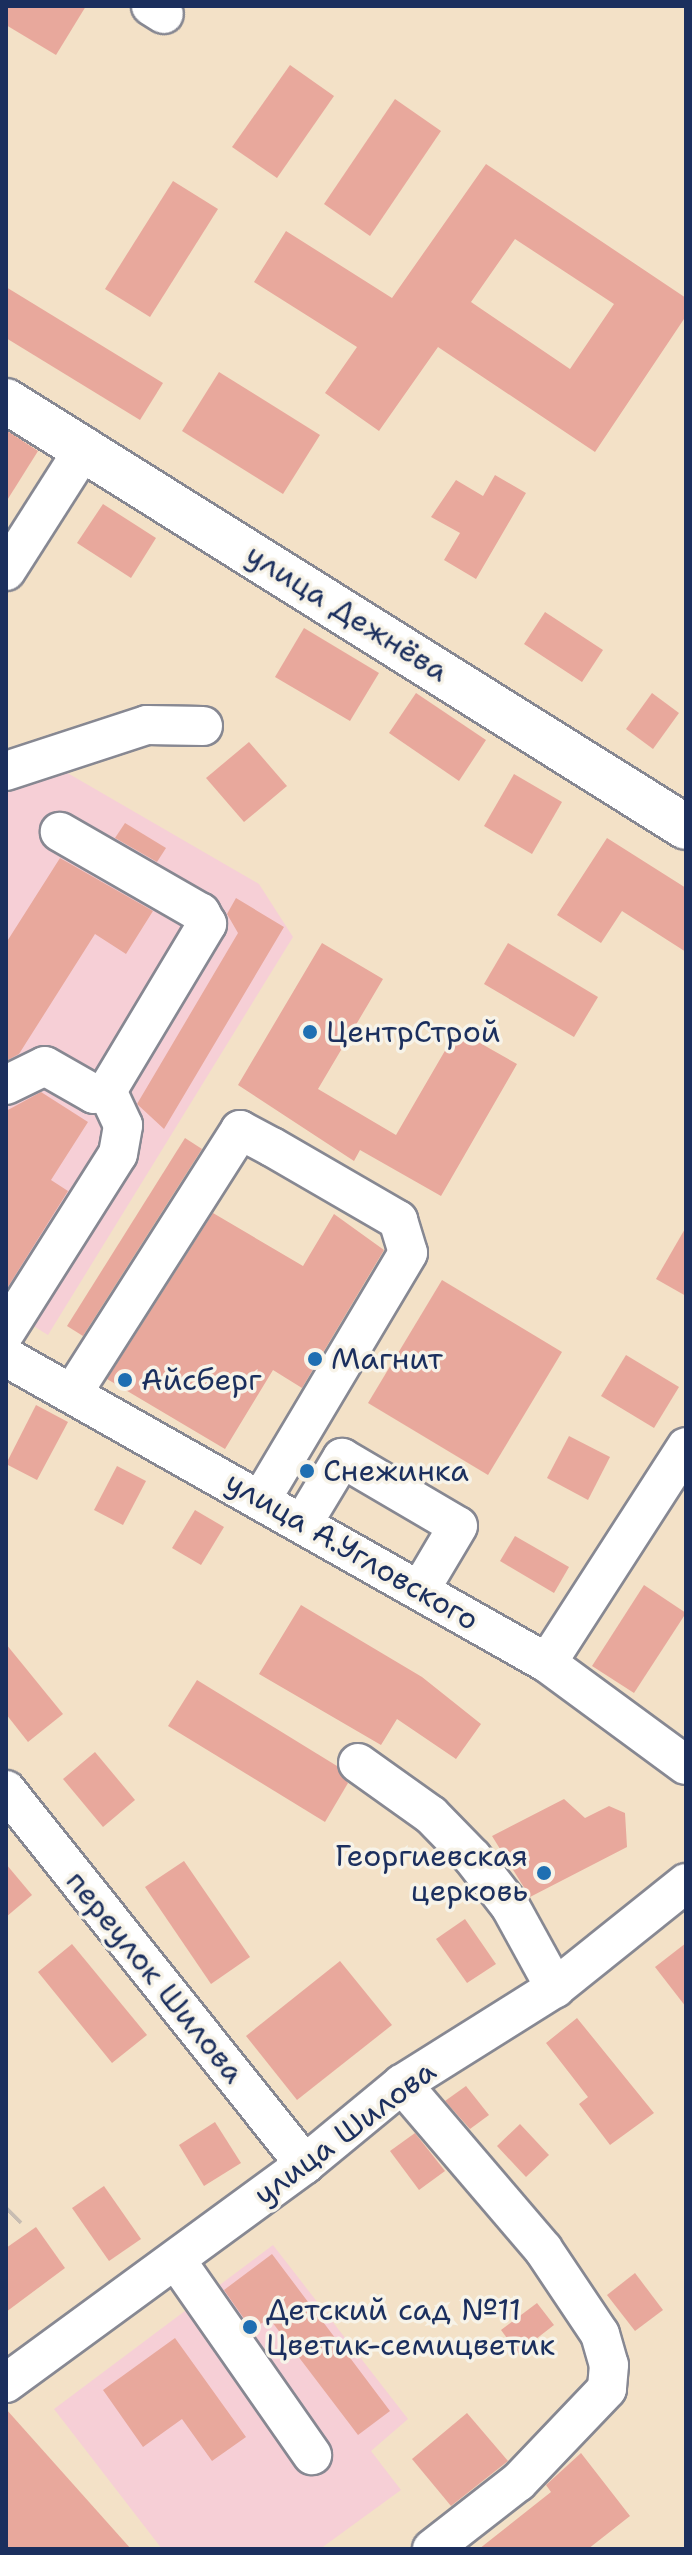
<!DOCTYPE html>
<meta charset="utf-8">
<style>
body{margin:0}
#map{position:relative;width:692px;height:2555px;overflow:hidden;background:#f3e1c7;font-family:"Shantell Sans",sans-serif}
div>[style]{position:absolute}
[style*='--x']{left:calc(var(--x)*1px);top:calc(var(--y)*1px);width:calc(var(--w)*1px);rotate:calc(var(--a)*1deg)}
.built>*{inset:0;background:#f6cfd6}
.building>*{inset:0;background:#e8a89c}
.minor-tunnel>*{height:38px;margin-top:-19px;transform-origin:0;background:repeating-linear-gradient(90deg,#c8bdb2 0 38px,transparent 0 57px)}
.roads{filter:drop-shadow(2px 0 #878892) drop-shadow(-2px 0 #878892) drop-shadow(0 2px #878892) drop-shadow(0 -2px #878892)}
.minor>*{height:38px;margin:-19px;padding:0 19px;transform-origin:19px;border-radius:19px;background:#fff}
.major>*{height:44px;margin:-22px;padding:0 22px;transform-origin:22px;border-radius:22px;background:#fff}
.dots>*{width:22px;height:22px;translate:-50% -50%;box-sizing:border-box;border:4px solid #f7f3e8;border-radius:50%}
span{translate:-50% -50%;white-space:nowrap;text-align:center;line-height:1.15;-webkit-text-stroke:7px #f7f3e8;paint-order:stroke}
.street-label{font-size:30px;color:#1b2f5e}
.poi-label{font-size:30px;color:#1b2f5e}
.left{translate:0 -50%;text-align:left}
.right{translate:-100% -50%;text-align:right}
.frame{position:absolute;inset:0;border:8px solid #1b2f5e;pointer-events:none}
</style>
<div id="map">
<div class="built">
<div style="clip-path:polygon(64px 771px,259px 884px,293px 937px,48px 1335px,6px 1309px,6px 789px)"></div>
<div style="clip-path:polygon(273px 2245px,408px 2419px,371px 2451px,401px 2490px,320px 2549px,162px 2549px,54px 2409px)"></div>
</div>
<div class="building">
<div style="clip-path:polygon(6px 6px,86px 6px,56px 55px,6px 25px)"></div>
<div style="clip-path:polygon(290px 65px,334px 96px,277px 178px,232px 147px)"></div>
<div style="clip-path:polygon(395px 99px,441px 131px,370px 236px,324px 204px)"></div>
<div style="clip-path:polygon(evenodd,486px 164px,686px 298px,686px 316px,595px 452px,438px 347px,379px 431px,325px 393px,357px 347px,254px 282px,286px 231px,392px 298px,486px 164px,515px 239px,614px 304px,570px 369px,471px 302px,515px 239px)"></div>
<div style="clip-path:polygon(173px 181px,218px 209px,150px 317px,105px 289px)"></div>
<div style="clip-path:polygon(6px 287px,163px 383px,140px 420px,6px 338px)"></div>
<div style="clip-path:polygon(219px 372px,320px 435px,283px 494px,182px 431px)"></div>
<div style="clip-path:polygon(6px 430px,38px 451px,6px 502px)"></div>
<div style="clip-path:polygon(495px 475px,526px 493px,476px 579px,444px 560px,460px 533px,431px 517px,456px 480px,483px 496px)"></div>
<div style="clip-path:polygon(103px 504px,156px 538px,131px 578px,77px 543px)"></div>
<div style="clip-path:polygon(545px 612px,603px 650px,582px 682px,524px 644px)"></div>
<div style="clip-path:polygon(304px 628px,379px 673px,350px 721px,275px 677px)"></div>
<div style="clip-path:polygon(416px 693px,486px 740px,459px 781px,389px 733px)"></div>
<div style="clip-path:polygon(652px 693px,679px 713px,653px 749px,626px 729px)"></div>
<div style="clip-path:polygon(249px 742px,287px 786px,244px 822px,206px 778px)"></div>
<div style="clip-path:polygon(514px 774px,562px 802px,532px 854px,484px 826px)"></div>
<div style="clip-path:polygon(125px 823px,166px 848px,157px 862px,115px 838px)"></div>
<div style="clip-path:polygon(607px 838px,686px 888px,686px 952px,622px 911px,601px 943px,557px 915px)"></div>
<div style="clip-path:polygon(60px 858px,153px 911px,126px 954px,95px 934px,19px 1054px,6px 1061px,6px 943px)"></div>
<div style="clip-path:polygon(236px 898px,284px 927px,164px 1129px,137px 1104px,238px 933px,227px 914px)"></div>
<div style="clip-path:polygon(322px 943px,383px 979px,318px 1089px,396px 1135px,457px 1030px,517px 1064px,441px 1196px,360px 1150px,354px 1161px,238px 1085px)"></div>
<div style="clip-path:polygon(508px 943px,598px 997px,574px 1037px,484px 984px)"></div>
<div style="clip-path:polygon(41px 1092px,88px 1122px,51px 1180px,68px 1191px,6px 1290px,6px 1111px)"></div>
<div style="clip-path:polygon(185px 1138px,202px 1149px,83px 1336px,67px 1326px)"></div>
<div style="clip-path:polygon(213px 1213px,303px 1266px,334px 1214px,384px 1250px,302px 1388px,273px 1370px,225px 1449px,107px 1379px)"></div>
<div style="clip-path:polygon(686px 1227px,686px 1296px,656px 1279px)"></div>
<div style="clip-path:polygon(442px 1280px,562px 1352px,488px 1475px,368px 1403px)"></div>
<div style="clip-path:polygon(626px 1355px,679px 1387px,654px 1428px,601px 1396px)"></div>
<div style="clip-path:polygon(36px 1405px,68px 1422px,37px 1480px,6px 1464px)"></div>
<div style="clip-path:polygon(569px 1436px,610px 1457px,588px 1500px,547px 1478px)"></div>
<div style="clip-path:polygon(117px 1466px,146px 1481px,123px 1525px,94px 1510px)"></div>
<div style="clip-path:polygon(195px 1510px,224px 1527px,201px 1565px,172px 1548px)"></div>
<div style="clip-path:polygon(515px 1536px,569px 1567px,554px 1593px,500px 1561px)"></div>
<div style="clip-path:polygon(644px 1585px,686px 1613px,634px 1693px,592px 1666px)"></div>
<div style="clip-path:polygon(301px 1605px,422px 1677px,481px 1724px,456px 1759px,397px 1719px,381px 1745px,259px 1674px)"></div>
<div style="clip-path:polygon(6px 1644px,63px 1714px,28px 1742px,6px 1714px)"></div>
<div style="clip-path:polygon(197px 1680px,337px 1766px,348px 1783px,325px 1822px,168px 1726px)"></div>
<div style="clip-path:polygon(95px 1752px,135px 1800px,103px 1827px,63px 1779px)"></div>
<div style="clip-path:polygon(564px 1799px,585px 1818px,609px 1806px,625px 1813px,627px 1847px,530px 1897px,492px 1836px)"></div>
<div style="clip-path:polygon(184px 1861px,250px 1957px,211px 1984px,145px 1887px)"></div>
<div style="clip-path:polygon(6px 1864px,32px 1895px,6px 1917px)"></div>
<div style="clip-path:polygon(465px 1919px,496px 1964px,467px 1983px,436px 1939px)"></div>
<div style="clip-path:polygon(686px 1943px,686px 2007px,655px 1967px)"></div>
<div style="clip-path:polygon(72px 1944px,147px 2035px,112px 2063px,38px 1972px)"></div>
<div style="clip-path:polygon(340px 1961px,392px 2025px,297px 2100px,246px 2036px)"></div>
<div style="clip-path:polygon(577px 2018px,654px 2113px,610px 2145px,579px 2104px,588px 2097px,546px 2043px)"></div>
<div style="clip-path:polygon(466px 2086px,489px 2115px,470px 2129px,445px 2101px)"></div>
<div style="clip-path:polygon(215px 2122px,241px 2163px,204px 2186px,179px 2145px)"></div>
<div style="clip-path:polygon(520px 2124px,549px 2155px,526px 2177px,497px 2146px)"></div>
<div style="clip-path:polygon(415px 2133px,445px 2171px,419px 2190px,390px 2151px)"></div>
<div style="clip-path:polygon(104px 2186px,141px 2239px,109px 2261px,72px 2208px)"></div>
<div style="clip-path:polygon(36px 2227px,65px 2268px,6px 2312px,6px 2248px)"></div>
<div style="clip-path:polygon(272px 2254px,390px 2411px,358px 2435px,269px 2318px,252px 2330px,224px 2290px)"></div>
<div style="clip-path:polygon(635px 2273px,663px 2310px,635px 2331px,607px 2295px)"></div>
<div style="clip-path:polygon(537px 2303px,554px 2325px,518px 2353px,501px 2330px)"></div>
<div style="clip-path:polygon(175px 2338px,246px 2437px,212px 2461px,182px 2419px,143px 2447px,103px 2390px)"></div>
<div style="clip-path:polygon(6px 2409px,131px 2549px,6px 2549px)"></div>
<div style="clip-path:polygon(467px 2413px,508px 2461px,451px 2506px,412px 2459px)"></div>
<div style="clip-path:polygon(581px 2453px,630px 2516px,588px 2549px,479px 2549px,551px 2492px,546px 2485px)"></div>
</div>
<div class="minor-tunnel">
<div style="--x:6;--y:2211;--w:4;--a:-45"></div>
</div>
<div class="roads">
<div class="minor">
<div style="--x:151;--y:6;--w:15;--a:32"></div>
<div style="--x:6;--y:571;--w:147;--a:-57.5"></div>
<div style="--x:6;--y:771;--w:148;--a:-18.1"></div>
<div style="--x:147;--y:725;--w:56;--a:1"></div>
<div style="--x:6;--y:1085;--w:43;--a:-26"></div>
<div style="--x:45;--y:1066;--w:56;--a:29.7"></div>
<div style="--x:94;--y:1094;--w:13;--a:-13"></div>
<div style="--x:107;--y:1091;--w:195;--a:-59.1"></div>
<div style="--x:207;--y:924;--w:13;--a:-119"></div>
<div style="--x:201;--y:913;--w:163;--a:-150.1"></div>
<div style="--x:6;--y:1331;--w:209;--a:-57.7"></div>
<div style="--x:118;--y:1154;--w:29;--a:-80"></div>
<div style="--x:123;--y:1125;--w:38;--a:-115"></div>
<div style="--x:6;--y:1357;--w:622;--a:29.49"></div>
<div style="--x:547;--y:1663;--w:172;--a:36.3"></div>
<div style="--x:72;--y:1394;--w:313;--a:-57.5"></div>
<div style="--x:240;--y:1130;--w:36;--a:28"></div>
<div style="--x:272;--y:1147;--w:146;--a:30.1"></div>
<div style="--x:398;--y:1220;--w:34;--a:73"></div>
<div style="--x:408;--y:1253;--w:287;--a:120.8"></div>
<div style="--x:303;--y:1523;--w:76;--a:-59"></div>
<div style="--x:342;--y:1458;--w:134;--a:30.4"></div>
<div style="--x:458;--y:1526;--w:74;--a:120.7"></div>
<div style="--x:547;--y:1663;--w:257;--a:-57.2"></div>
<div style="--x:358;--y:1763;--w:90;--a:35.5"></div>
<div style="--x:431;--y:1815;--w:59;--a:45.7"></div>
<div style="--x:472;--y:1857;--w:62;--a:52.2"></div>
<div style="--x:510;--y:1906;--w:94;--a:61.2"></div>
<div style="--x:6;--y:1790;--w:479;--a:51.4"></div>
<div style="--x:402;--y:2084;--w:217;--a:49.5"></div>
<div style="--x:543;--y:2249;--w:102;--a:56.2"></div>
<div style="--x:600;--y:2334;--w:32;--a:74"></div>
<div style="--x:609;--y:2365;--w:24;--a:95"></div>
<div style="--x:607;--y:2389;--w:129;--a:133.7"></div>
<div style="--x:518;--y:2482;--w:109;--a:142.1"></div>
<div style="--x:176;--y:2260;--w:238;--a:55.1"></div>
<div style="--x:6;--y:2383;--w:371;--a:-36.2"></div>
<div style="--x:305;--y:2164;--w:126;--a:-39.5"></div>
<div style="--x:402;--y:2084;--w:181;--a:-32.1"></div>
<div style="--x:555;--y:1988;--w:168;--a:-38.7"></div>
</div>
<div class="major">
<div style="--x:6;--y:401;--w:802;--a:32.07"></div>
</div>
</div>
<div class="dots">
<div style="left:310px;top:1032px;background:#1f6fb2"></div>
<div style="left:315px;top:1359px;background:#1f6fb2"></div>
<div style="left:125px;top:1380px;background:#1f6fb2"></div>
<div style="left:307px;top:1471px;background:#1f6fb2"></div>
<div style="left:544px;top:1873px;background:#1f6fb2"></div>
<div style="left:250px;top:2327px;background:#1f6fb2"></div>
</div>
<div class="street-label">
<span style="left:347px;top:613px;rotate:32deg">улица Дежнёва</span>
<span style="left:352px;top:1551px;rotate:30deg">улица А.Угловского</span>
<span style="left:155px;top:1977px;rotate:51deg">переулок Шилова</span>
<span style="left:345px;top:2133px;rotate:-37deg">улица Шилова</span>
</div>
<div class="poi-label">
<span class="left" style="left:326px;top:1032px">ЦентрСтрой</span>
<span class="left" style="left:331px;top:1359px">Магнит</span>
<span class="left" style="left:141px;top:1380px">Айсберг</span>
<span class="left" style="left:323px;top:1471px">Снежинка</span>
<span class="right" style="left:528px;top:1873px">Георгиевская<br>церковь</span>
<span class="left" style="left:266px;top:2327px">Детский сад №11<br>Цветик-семицветик</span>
</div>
<div class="frame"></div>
</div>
